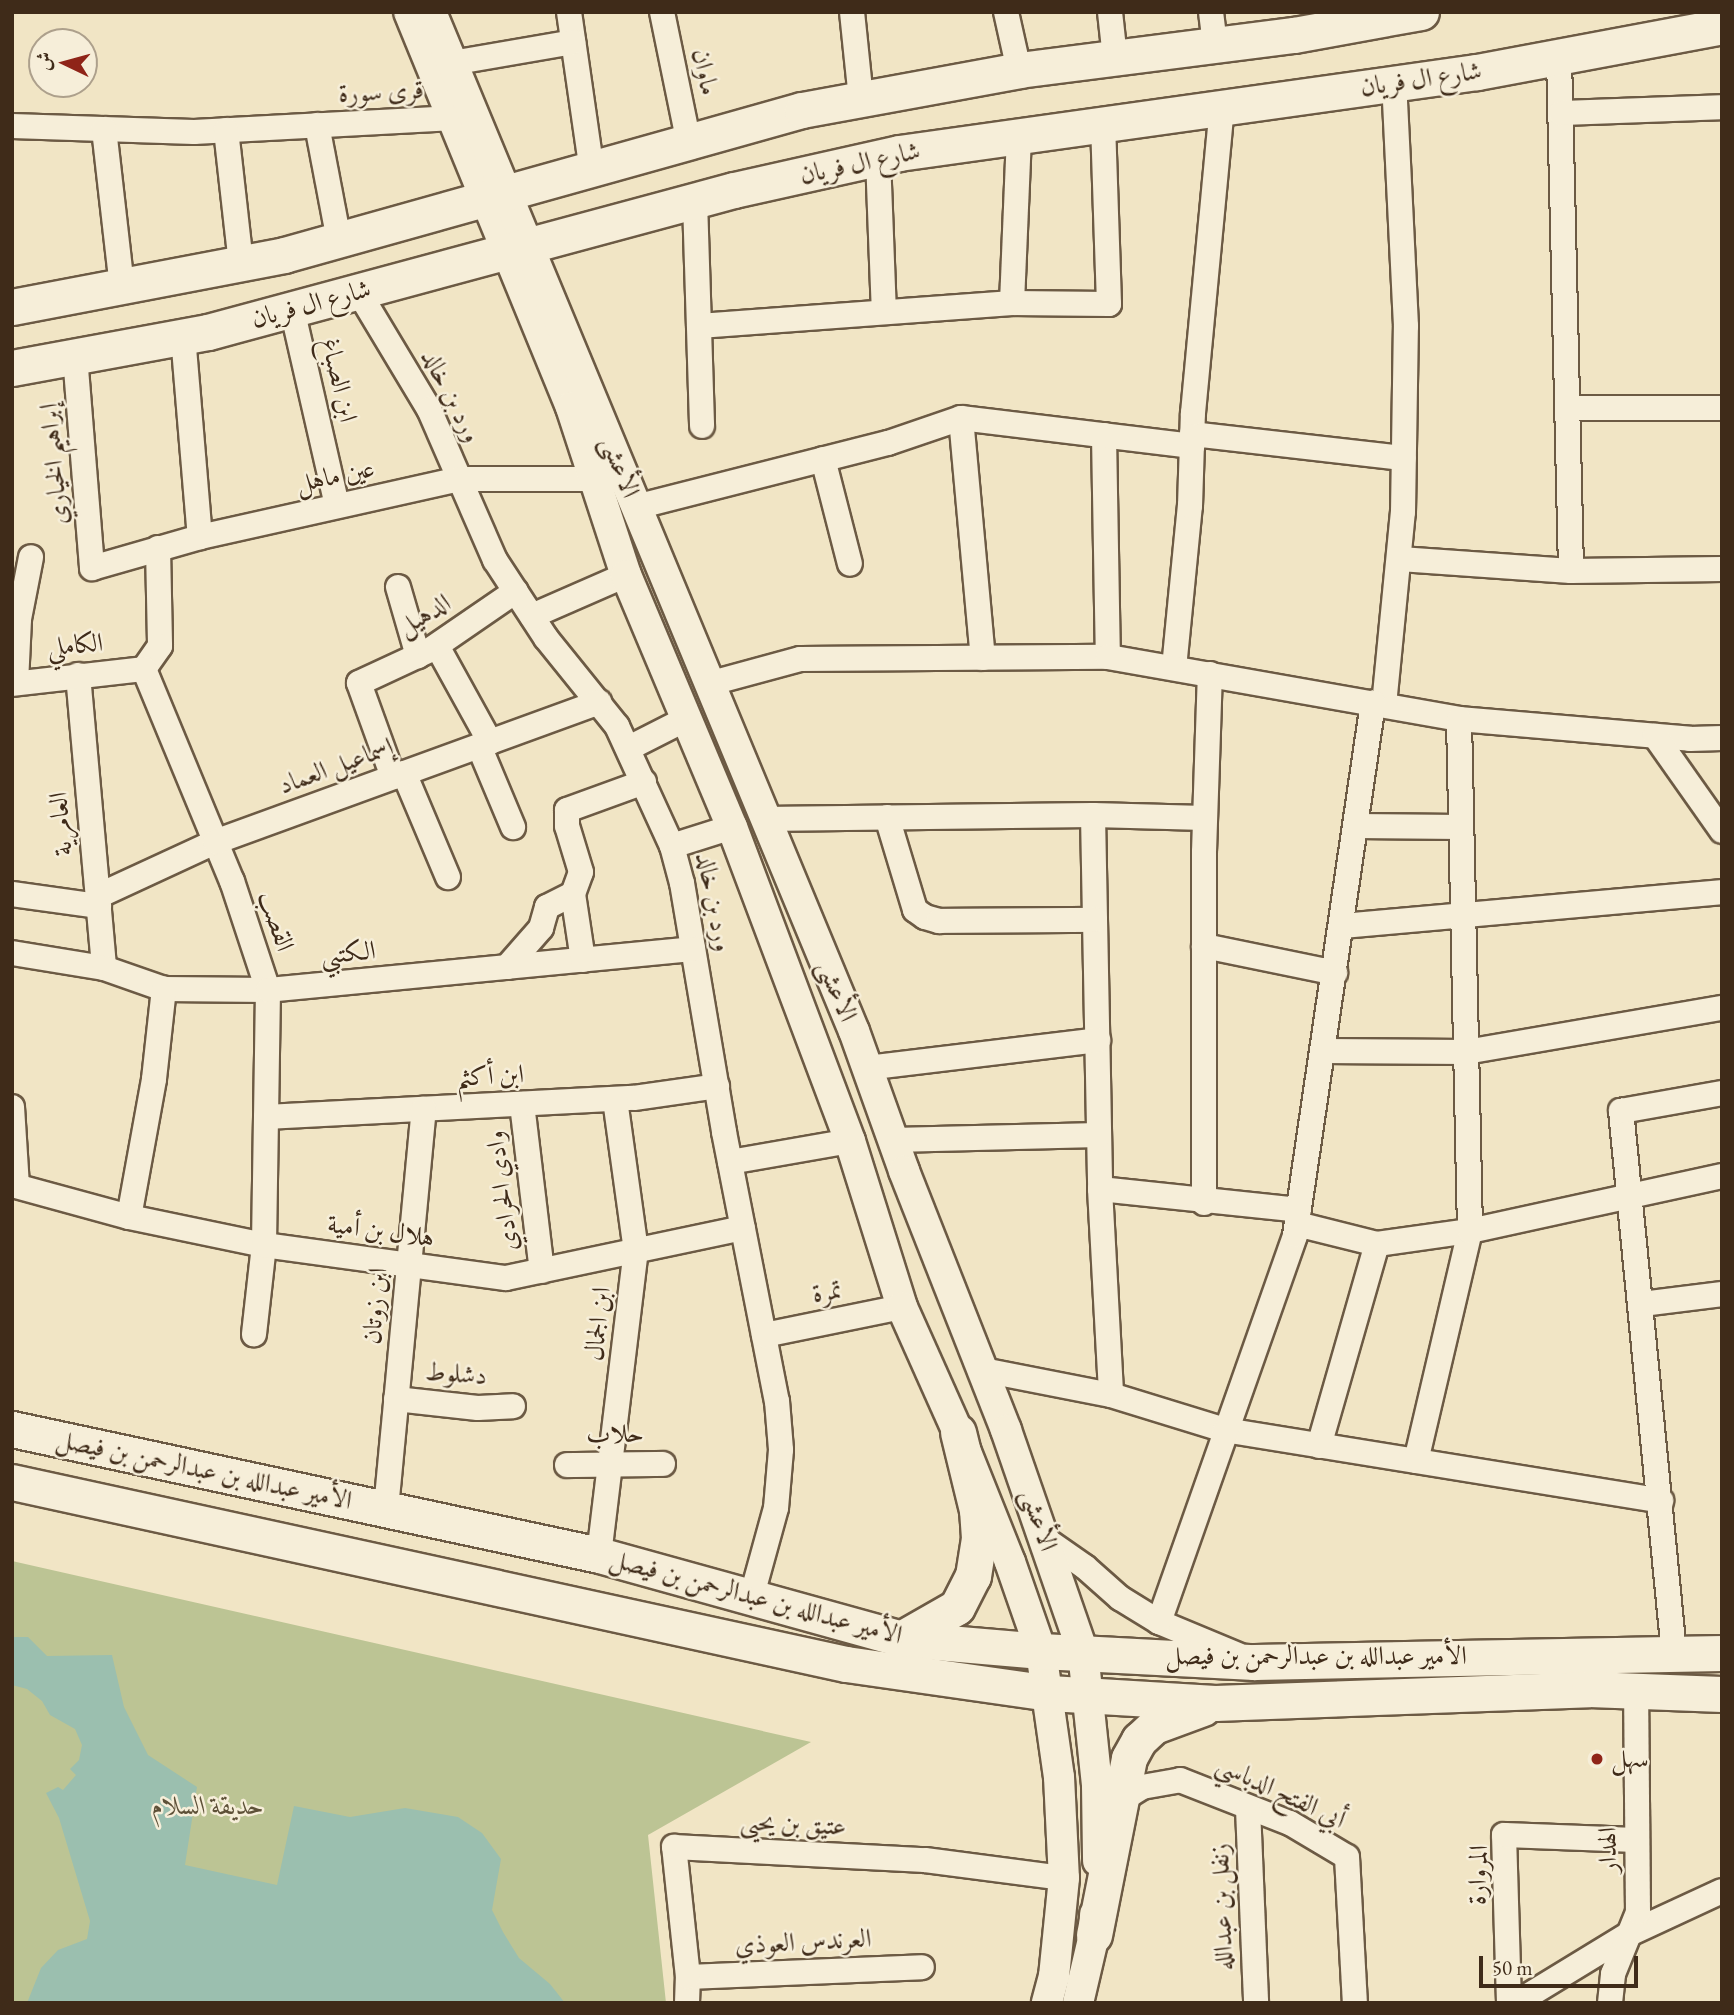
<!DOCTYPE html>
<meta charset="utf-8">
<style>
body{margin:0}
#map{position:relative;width:1734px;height:2015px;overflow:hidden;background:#f1e5c5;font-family:"EB Garamond",Amiri,serif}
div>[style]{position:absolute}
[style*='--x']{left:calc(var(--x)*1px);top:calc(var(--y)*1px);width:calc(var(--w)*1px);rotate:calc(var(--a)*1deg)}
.green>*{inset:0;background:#bcc494}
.water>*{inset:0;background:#9bbfaf}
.roads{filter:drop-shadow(2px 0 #6c5a44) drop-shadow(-2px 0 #6c5a44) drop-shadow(0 2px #6c5a44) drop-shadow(0 -2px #6c5a44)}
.minor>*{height:24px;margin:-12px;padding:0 12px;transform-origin:12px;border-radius:12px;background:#f6eed9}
.tertiary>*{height:30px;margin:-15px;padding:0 15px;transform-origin:15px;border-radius:15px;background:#f6eed9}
.secondary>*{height:35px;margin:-17.5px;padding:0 17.5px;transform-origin:17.5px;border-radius:17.5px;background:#f6eed9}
.dots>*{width:19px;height:19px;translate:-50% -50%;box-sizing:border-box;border:4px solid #f6eed9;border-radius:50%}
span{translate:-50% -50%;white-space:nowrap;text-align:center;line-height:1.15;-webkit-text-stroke:5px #f6eed9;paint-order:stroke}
.street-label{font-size:26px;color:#3f2b19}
.poi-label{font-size:26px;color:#3f2b19}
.left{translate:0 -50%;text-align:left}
.park-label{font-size:26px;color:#5e5138;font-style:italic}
.frame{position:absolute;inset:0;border:14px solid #3f2b19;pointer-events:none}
.north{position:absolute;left:28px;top:28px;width:70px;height:70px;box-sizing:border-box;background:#f6eed9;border:2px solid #ada08c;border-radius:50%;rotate:275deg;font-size:19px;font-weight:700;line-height:28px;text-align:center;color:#3f2b19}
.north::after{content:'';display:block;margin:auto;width:24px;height:32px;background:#8f2418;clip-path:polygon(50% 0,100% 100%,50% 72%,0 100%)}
.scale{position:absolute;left:1479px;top:1956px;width:159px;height:32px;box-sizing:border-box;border:4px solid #3f2b19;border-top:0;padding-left:9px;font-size:21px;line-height:24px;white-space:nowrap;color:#3f2b19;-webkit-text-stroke:5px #f6eed9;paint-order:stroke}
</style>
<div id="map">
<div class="green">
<div style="clip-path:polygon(12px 1561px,811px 1742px,648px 1835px,666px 2003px,12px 2003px)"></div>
</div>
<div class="water">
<div style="clip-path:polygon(12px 1637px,28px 1637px,47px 1656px,112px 1655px,124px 1707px,148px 1755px,197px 1787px,185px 1865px,277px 1885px,294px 1806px,350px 1817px,405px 1808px,458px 1817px,482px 1833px,501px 1859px,492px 1910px,503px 1932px,519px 1958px,550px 1984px,565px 2003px,27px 2003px,41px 1968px,58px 1950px,87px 1939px,90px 1921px,59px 1818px,46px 1793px,58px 1787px,63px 1790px,76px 1775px,70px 1769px,79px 1760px,82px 1745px,75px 1729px,50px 1715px,42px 1701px,27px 1689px,12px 1685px)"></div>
</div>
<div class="roads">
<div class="minor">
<div style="--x:569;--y:12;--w:161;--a:81.8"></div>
<div style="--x:662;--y:12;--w:134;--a:78.4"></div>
<div style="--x:852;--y:12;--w:87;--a:84.1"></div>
<div style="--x:1006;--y:12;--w:59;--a:77.4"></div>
<div style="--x:1110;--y:12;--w:46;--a:83.8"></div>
<div style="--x:1211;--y:12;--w:33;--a:83"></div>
<div style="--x:1559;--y:57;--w:514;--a:88.66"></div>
<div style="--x:452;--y:63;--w:123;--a:-9.8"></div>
<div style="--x:1561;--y:113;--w:161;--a:-2.1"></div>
<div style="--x:317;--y:125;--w:117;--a:79.2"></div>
<div style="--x:12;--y:126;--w:182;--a:1.9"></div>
<div style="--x:194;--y:132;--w:256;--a:-3.1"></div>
<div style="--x:104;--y:129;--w:158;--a:83.5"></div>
<div style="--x:226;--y:130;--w:134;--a:83.6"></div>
<div style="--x:878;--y:158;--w:153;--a:87.8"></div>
<div style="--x:695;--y:201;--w:225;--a:88.2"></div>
<div style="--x:358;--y:291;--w:138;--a:59"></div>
<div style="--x:429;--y:409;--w:165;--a:66.4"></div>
<div style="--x:495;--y:560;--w:93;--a:56.8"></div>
<div style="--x:546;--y:638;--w:113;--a:51.1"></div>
<div style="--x:617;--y:726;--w:132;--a:65.4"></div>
<div style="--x:672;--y:846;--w:38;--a:75"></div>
<div style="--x:682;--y:883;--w:253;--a:80.4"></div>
<div style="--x:724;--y:1132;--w:274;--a:78.9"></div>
<div style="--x:777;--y:1401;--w:49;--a:85.3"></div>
<div style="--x:781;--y:1450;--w:58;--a:94.9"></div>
<div style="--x:776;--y:1508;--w:94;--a:105.4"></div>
<div style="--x:1012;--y:303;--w:168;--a:-87.6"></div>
<div style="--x:292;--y:309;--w:202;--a:77.1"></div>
<div style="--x:699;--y:326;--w:314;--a:-4.2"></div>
<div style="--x:1012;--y:303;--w:97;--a:0.6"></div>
<div style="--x:1109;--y:304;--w:181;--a:-91.9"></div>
<div style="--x:183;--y:336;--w:202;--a:85.2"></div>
<div style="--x:75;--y:356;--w:213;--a:85.4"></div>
<div style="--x:92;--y:568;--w:112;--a:-16"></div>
<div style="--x:200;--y:537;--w:266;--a:-12.6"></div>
<div style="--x:460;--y:479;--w:135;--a:0"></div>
<div style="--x:1567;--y:408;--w:155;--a:0"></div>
<div style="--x:961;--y:418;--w:241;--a:84.8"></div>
<div style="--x:1192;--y:434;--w:213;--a:6.5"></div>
<div style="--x:1104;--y:435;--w:222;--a:89"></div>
<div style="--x:823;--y:459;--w:108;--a:75.6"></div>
<div style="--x:636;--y:507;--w:260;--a:-14.3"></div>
<div style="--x:888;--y:443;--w:77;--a:-18.9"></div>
<div style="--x:961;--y:418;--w:233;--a:6.9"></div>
<div style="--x:158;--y:548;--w:98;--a:88.8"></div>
<div style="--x:160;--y:646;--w:28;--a:125"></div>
<div style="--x:144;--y:669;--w:230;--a:67.5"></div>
<div style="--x:232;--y:881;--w:115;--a:71.7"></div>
<div style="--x:268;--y:990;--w:255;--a:90.9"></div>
<div style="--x:264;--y:1245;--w:90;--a:96.4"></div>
<div style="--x:1400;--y:559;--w:171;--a:4"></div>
<div style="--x:1571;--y:571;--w:151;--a:-0.8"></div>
<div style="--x:398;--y:587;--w:72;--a:73.8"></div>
<div style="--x:532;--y:616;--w:103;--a:-23.6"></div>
<div style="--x:437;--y:646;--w:110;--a:61.1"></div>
<div style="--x:1174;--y:668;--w:163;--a:-84.4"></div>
<div style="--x:1190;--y:506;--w:93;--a:-88.2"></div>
<div style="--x:1193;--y:413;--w:308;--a:-84.6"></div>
<div style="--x:78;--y:675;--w:294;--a:84.9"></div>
<div style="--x:16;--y:683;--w:64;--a:-87.3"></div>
<div style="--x:19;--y:619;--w:63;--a:-79"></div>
<div style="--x:12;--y:684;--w:133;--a:-6.5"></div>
<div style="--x:708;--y:684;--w:95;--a:-15.2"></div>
<div style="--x:800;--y:659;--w:308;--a:-0.4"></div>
<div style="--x:1108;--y:657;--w:356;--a:10"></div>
<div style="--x:1459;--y:719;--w:232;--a:4.9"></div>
<div style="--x:1690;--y:739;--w:32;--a:-2"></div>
<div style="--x:1384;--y:705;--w:194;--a:-84.4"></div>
<div style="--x:1403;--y:512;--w:186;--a:-89.1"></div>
<div style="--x:1406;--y:326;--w:243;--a:-92.8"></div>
<div style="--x:1655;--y:736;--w:116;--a:54.8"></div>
<div style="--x:479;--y:746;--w:88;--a:67.2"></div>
<div style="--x:629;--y:748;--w:64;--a:-27"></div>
<div style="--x:404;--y:773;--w:113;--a:67.1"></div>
<div style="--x:393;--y:777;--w:100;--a:-109.9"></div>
<div style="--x:359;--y:683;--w:78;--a:-24.9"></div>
<div style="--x:430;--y:650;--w:104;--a:-34.5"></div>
<div style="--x:1093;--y:815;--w:374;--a:88.9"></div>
<div style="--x:1100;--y:1189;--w:206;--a:86.9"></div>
<div style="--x:887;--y:817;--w:97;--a:73.2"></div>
<div style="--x:915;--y:910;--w:12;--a:35"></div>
<div style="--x:925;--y:917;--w:15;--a:16"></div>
<div style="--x:939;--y:921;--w:156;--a:-0.4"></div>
<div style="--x:764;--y:819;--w:329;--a:-0.7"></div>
<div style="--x:1093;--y:815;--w:112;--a:1.5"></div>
<div style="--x:1356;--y:826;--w:105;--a:0.5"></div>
<div style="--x:672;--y:846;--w:63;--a:-17.6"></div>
<div style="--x:12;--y:894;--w:88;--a:7.9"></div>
<div style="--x:98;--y:896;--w:129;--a:-24.8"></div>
<div style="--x:215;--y:842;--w:409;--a:-20"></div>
<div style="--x:1343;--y:926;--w:381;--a:-5.1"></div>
<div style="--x:1204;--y:946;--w:134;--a:11.6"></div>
<div style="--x:12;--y:953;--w:93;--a:9.3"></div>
<div style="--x:104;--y:968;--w:64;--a:19.3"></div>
<div style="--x:164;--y:989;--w:104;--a:0.6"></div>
<div style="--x:268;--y:990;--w:427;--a:-5.5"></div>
<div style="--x:583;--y:960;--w:67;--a:-98.6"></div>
<div style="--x:573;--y:894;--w:23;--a:-70"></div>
<div style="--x:581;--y:872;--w:48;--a:-106.9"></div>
<div style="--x:567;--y:826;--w:16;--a:-90"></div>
<div style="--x:567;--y:810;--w:82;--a:-20"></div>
<div style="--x:507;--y:967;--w:52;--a:-48.9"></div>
<div style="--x:541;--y:928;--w:22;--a:-74"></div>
<div style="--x:547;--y:907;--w:29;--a:-27"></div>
<div style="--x:1323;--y:1051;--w:143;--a:0.4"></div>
<div style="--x:1466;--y:1052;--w:260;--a:-9.8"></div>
<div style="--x:867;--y:1068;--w:233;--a:-6.9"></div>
<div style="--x:522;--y:1104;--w:168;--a:83.2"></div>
<div style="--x:12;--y:1107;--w:79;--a:86.4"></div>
<div style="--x:266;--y:1117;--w:368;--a:-3"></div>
<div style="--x:634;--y:1098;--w:84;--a:-8.2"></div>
<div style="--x:893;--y:1140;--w:206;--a:-1.4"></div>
<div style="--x:730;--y:1162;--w:122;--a:-9.9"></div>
<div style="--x:12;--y:1185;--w:121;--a:15.3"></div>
<div style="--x:129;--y:1217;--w:138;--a:11.7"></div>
<div style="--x:264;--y:1245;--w:244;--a:7.8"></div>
<div style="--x:506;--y:1278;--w:242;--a:-11.9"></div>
<div style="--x:1100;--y:1189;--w:200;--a:6"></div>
<div style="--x:1204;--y:1203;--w:351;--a:-90"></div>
<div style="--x:1204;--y:852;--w:178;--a:-88.1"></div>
<div style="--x:129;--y:1217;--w:140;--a:-79.7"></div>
<div style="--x:154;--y:1079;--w:91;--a:-83.7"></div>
<div style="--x:1297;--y:1224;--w:82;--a:14"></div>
<div style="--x:1377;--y:1244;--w:94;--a:-8"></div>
<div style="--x:1470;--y:1231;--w:258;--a:-12.3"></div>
<div style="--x:1642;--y:1304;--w:81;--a:-7.1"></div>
<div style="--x:764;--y:1335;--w:141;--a:-11.5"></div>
<div style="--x:983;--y:1370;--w:130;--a:11.1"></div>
<div style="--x:1111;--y:1395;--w:119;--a:17.1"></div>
<div style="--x:1225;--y:1430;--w:442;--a:9.2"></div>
<div style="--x:396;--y:1399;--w:82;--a:6.3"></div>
<div style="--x:478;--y:1408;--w:35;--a:-3"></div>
<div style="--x:1319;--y:1446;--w:210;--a:-74"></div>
<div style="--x:1416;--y:1461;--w:236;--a:-76.8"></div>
<div style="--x:1470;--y:1231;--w:512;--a:-91.23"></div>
<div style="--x:567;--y:1465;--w:96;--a:-0.6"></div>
<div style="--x:386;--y:1509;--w:402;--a:-84.6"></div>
<div style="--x:1045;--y:1539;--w:49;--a:35"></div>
<div style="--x:1085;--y:1567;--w:47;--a:41.5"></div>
<div style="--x:1120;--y:1598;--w:46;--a:31.6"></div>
<div style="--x:1159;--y:1622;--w:86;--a:22.7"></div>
<div style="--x:599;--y:1555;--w:306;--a:-83.1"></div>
<div style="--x:636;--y:1251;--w:153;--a:-97.9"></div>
<div style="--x:1159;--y:1622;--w:410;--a:-70.6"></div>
<div style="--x:1295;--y:1235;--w:538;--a:-81.66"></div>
<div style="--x:1674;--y:1653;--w:545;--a:-95.58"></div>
<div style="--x:1621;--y:1111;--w:103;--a:-10.1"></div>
<div style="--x:1115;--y:1804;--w:32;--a:-32"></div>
<div style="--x:1142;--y:1787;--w:39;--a:-10"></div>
<div style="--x:1180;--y:1780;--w:118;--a:21.4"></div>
<div style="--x:1290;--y:1823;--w:66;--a:30.8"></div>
<div style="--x:1347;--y:1857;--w:146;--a:86.9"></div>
<div style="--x:1248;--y:1809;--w:194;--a:87.6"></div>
<div style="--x:688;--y:1977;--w:234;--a:-2.4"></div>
<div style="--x:687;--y:2003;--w:26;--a:-88"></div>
<div style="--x:688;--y:1977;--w:131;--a:-96.1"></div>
<div style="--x:674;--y:1847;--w:251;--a:3"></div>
<div style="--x:925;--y:1860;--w:140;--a:7.4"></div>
<div style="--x:1509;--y:2003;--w:168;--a:-91.7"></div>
<div style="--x:1504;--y:1835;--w:133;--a:2.2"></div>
<div style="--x:1516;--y:2003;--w:132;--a:-31.4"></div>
<div style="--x:1629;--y:1934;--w:102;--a:-24.8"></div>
<div style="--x:1610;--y:2003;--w:29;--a:-84"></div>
<div style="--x:1613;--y:1974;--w:67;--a:-68"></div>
<div style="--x:1638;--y:1912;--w:221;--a:-90.5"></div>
</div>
<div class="tertiary">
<div style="--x:409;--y:12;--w:427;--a:67.7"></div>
<div style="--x:571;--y:407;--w:177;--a:71.9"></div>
<div style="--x:626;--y:575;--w:273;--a:67.2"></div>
<div style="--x:732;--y:827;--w:335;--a:69.4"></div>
<div style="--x:850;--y:1141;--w:174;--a:72.6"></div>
<div style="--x:902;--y:1307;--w:137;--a:65.9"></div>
<div style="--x:958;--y:1432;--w:140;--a:68.2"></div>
<div style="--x:1010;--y:1562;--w:94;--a:70.8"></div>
<div style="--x:1041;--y:1651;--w:127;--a:81.9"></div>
<div style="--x:1059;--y:1777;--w:101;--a:87.2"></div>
<div style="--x:1064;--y:1878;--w:99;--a:95.8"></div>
<div style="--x:1054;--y:1976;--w:28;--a:105"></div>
<div style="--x:431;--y:12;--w:1103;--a:67.46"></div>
<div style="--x:854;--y:1031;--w:149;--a:70.3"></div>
<div style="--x:904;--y:1171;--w:278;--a:68.5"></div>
<div style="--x:1006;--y:1430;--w:235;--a:70.9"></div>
<div style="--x:1083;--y:1652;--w:134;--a:84"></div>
<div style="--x:1097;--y:1785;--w:76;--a:89.2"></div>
<div style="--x:1078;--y:2003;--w:70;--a:-76.8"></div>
<div style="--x:1094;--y:1935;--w:21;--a:-87"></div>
</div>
<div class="secondary">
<div style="--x:12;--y:307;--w:277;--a:-10.8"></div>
<div style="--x:284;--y:255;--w:538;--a:-15.64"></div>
<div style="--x:802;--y:110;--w:221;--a:-10.4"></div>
<div style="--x:1019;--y:70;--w:277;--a:-7.3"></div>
<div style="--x:1294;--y:35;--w:129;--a:-10.3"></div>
<div style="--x:12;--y:368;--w:199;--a:-10.4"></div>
<div style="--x:208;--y:332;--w:545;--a:-15.11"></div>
<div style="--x:734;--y:190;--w:169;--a:-12.6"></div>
<div style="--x:899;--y:153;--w:584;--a:-7.98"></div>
<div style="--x:1477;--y:72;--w:249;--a:-10.6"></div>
<div style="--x:12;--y:1429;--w:600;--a:12.11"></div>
<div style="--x:599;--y:1555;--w:313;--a:15.5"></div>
<div style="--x:901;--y:1639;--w:141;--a:4.9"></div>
<div style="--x:1041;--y:1651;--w:213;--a:3"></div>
<div style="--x:1254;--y:1662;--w:468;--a:-1.1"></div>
<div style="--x:12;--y:1482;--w:854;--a:12.31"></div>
<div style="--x:846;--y:1664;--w:205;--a:8.1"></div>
<div style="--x:1049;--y:1693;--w:166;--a:3.4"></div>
<div style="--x:1215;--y:1703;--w:374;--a:-2.1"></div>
<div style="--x:1589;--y:1689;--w:133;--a:2.2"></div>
<div style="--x:901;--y:1639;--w:64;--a:-29.7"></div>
<div style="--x:957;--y:1607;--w:35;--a:-63"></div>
<div style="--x:973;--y:1576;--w:38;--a:-81"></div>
<div style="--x:979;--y:1538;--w:28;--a:-94"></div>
<div style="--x:977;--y:1510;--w:80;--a:-103.7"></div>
<div style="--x:1094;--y:1935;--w:180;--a:-78.8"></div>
<div style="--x:1129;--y:1758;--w:21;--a:-61"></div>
<div style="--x:1139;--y:1740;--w:21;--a:-43"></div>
<div style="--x:1154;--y:1726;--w:52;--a:-20.2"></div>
</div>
</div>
<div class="dots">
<div style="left:1597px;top:1759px;background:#8f2418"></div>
</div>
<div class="street-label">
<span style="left:705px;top:72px;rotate:78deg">ماوان</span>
<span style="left:1421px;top:79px;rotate:-8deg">شارع ال فريان</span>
<span style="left:381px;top:92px;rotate:-3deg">قرى سورة</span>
<span style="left:860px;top:163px;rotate:-12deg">شارع ال فريان</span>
<span style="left:311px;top:304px;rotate:-15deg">شارع ال فريان</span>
<span style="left:339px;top:380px;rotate:77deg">ابن الصباغ</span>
<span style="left:451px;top:396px;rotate:63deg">ورد بن خالد</span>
<span style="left:54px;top:464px;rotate:-95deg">إبراهيم الخياري</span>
<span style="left:620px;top:467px;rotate:68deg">الأعشى</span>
<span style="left:335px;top:476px;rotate:-12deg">عين ماهل</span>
<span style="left:424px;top:615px;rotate:-31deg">الدهيل</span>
<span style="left:75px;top:645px;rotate:-5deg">الكاملي</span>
<span style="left:336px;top:766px;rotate:-20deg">إسماعيل العماد</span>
<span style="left:61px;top:824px;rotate:-95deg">العامرية</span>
<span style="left:714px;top:902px;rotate:79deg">ورد بن خالد</span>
<span style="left:276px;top:921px;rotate:71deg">القصب</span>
<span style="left:348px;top:953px;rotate:-6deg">الكتبي</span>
<span style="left:837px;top:991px;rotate:67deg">الأعشى</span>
<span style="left:490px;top:1076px;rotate:-3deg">ابن أكثم</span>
<span style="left:502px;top:1191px;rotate:-97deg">وادي الحرادي</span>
<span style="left:381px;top:1231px;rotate:8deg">هلال بن أمية</span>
<span style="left:827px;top:1292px;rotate:-11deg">تمرة</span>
<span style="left:375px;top:1306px;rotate:-85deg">ابن زوتان</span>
<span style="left:598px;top:1324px;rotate:-84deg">ابن الجمال</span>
<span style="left:456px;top:1374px;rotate:4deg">دشلوط</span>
<span style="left:615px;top:1434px;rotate:-1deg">حلاب</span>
<span style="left:204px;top:1470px;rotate:12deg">الأمير عبدالله بن عبدالرحمن بن فيصل</span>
<span style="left:1039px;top:1520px;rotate:71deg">الأعشى</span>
<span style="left:756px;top:1597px;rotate:15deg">الأمير عبدالله بن عبدالرحمن بن فيصل</span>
<span style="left:1316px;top:1656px">الأمير عبدالله بن عبدالرحمن بن فيصل</span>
<span style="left:1281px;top:1792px;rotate:25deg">أبي الفتح الدباسي</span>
<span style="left:793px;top:1824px;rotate:3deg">عتيق بن يحيى</span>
<span style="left:1608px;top:1850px;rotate:-91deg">الهدار</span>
<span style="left:1478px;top:1875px;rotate:-88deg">المروارة</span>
<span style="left:1222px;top:1907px;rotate:-92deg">زنفل بن عبدالله</span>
<span style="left:803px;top:1942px;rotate:-3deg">العرندس العوذي</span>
</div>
<div class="poi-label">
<span class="left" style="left:1611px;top:1759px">سهل</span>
</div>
<div class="park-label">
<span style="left:208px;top:1806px">حديقة السلام</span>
</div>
<div class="frame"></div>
<div class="north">ش</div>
<div class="scale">50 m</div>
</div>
